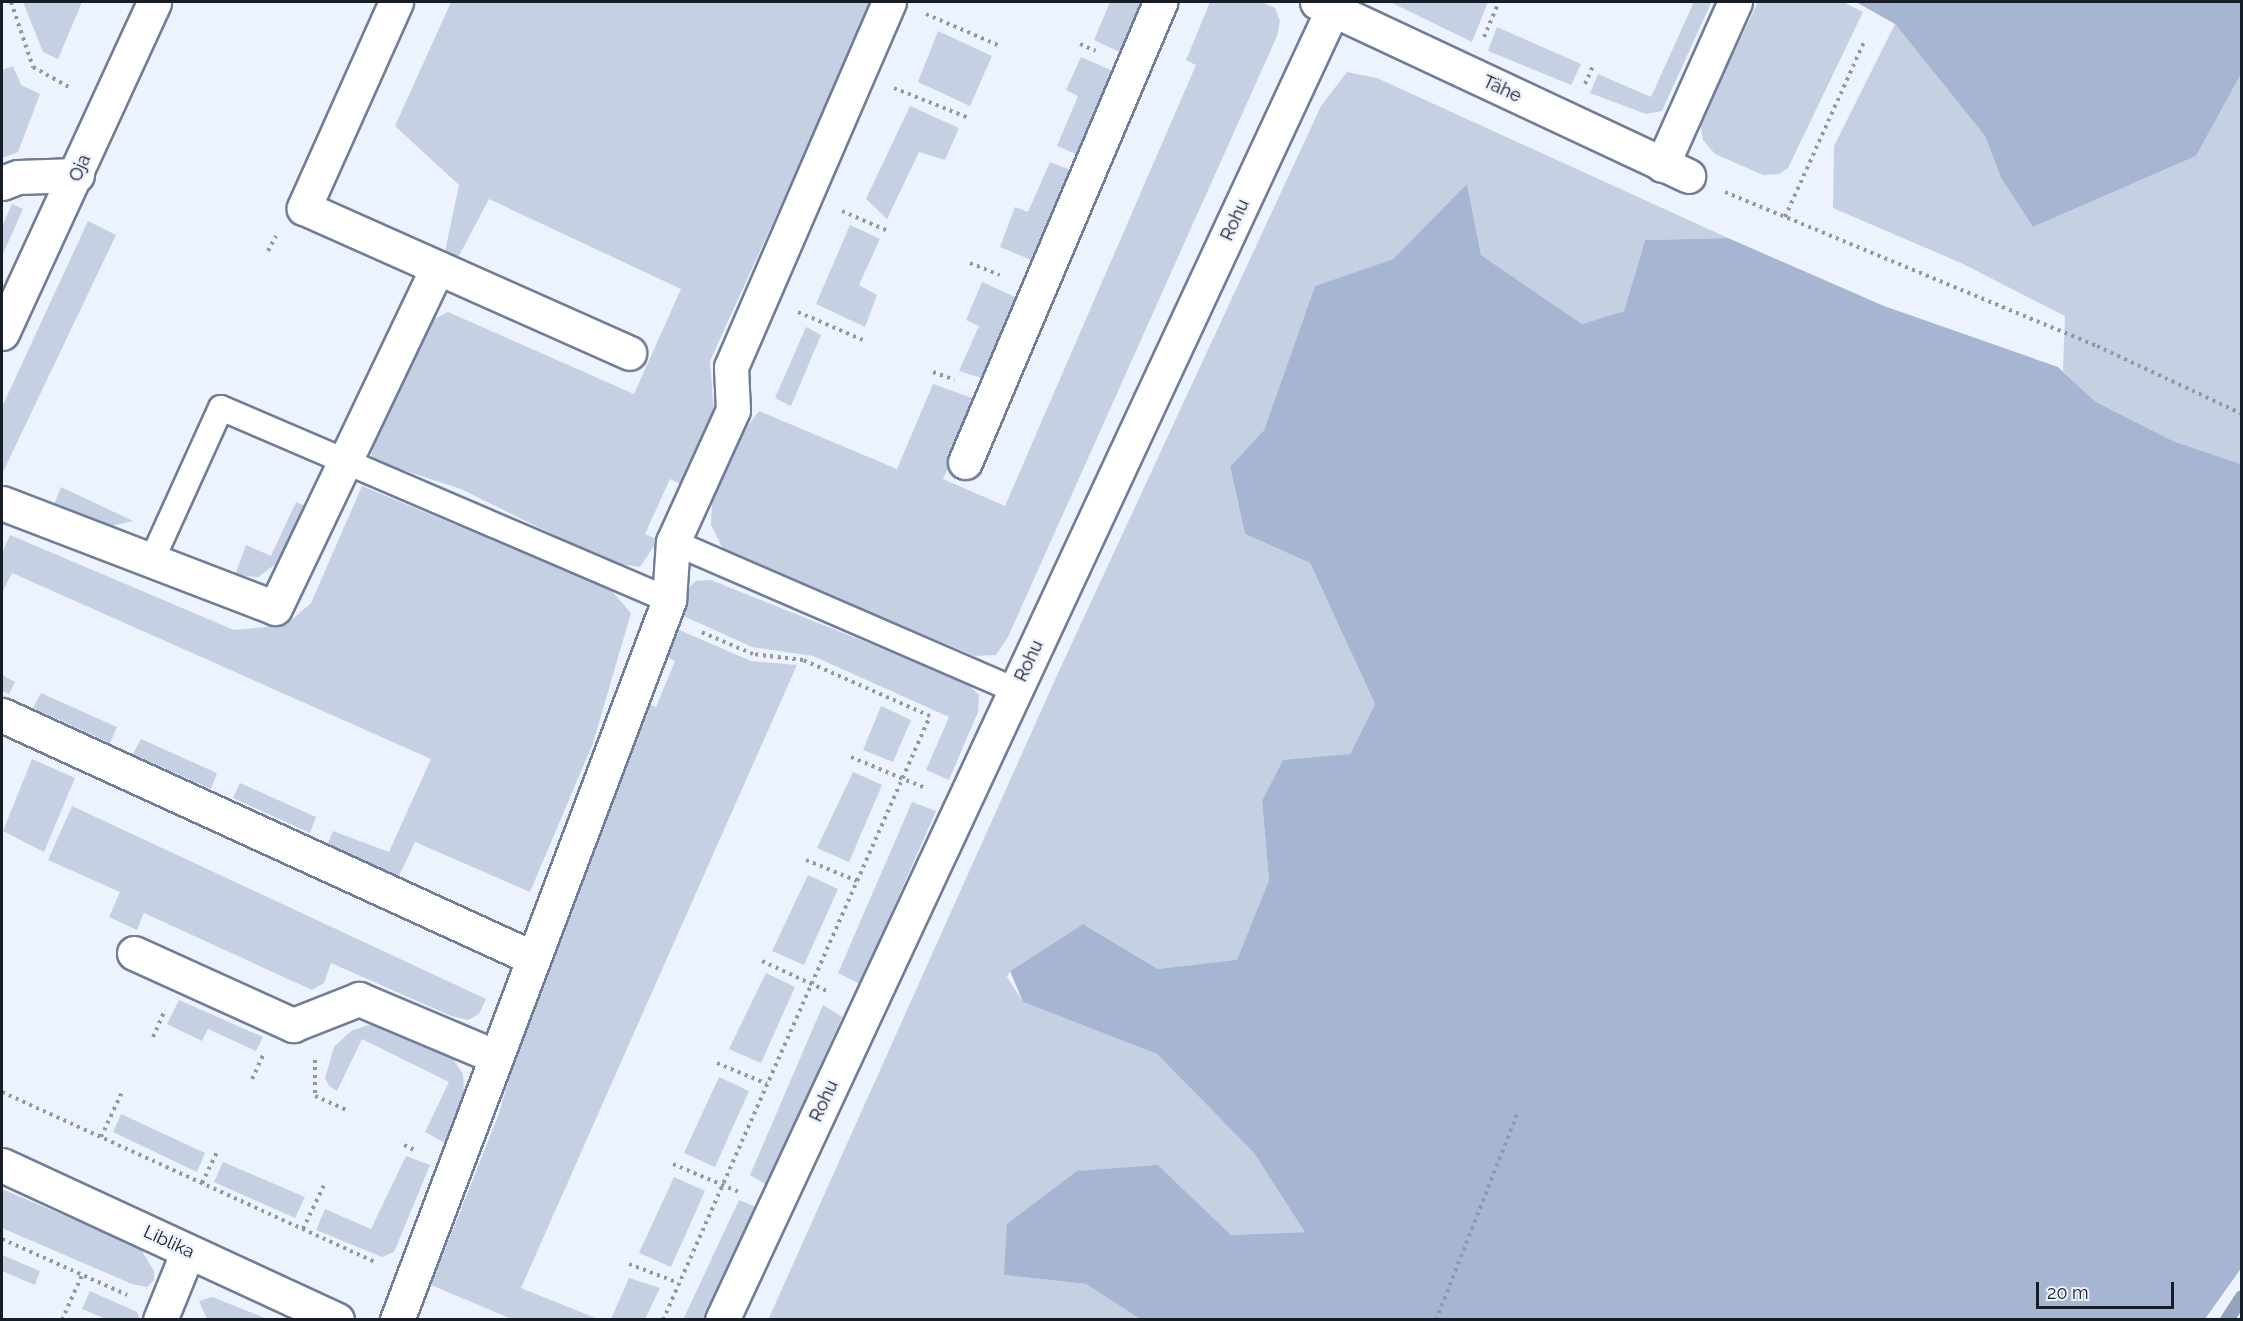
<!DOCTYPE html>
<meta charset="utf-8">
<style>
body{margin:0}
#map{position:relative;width:2243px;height:1321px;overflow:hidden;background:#ecf3fe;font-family:Raleway,sans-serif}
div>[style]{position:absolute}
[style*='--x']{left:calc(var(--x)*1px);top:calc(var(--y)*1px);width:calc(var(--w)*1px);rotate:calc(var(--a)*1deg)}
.green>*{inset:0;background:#c5d0e2}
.forest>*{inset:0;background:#a6b6d2}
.stream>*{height:14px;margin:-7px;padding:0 7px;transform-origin:7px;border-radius:7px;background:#93a3be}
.path>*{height:4px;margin-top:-2px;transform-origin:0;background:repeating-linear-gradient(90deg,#9298a3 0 3px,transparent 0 7.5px)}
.roads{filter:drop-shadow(2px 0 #6f7e98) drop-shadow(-2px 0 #6f7e98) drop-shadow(0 2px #6f7e98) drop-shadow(0 -2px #6f7e98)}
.lane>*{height:24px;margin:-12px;padding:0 12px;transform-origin:12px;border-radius:12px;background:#fff}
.street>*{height:33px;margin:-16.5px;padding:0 16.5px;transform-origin:16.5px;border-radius:16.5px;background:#fff}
.secondary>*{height:33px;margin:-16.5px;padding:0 16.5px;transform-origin:16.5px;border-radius:16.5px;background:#fff}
span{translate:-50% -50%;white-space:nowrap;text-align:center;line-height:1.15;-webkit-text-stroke:5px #ecf3fe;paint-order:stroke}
.street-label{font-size:18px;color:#171d27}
.frame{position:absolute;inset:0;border:3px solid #171d27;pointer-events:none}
.scale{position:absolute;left:2036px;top:1282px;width:138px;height:27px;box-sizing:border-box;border:3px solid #171d27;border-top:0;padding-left:8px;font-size:18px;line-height:21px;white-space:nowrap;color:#171d27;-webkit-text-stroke:4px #ecf3fe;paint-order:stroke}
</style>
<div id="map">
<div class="green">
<div style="clip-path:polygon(23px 2px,82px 2px,58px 59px,43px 52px)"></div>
<div style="clip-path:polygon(451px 2px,873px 2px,710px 361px,714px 413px,683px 485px,670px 479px,645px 534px,658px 540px,640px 567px,611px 563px,461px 489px,372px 460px,371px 447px,425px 324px,448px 312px,634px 394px,681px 289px,489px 199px,453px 267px,443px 261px,459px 185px,395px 126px)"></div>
<div style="clip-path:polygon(1110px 2px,1149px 2px,1128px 56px,1094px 40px)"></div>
<div style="clip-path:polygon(1210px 2px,1261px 2px,1275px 8px,1280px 21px,1277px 36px,1008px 637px,996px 655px,975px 656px,724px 551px,711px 525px,712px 503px,741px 434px,759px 411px,897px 469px,933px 384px,978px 400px,943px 479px,1005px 506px,1196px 65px,1186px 60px)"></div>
<div style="clip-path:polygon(1390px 2px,1488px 2px,1472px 42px)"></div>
<div style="clip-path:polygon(1689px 2px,1711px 3px,1662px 111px,1646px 114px,1590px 93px,1598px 74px,1651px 97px,1693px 4px)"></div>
<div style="clip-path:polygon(1758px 2px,1843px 2px,1863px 12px,1788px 168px,1779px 174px,1763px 175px,1715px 154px,1703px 140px,1700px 123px)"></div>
<div style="clip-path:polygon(1895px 24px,1985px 136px,2001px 178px,2033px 227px,2196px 156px,2241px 74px,2241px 464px,2173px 441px,2096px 402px,2063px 371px,2065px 316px,1961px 263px,1833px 208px,1834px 146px)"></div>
<div style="clip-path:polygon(1497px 27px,1581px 64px,1571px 85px,1488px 51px)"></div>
<div style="clip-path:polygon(938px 31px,992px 56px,970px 106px,918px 82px)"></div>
<div style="clip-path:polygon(1081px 57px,1120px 74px,1083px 157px,1057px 146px,1078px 96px,1066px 90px)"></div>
<div style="clip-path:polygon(13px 66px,21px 85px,40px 94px,18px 152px,2px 158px,2px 70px)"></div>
<div style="clip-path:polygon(1347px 72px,1377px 78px,1728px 238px,1645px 240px,1624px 311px,1582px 324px,1481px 255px,1467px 185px,1393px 259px,1315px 286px,1264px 430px,1230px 468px,1245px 534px,1310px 563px,1375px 704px,1350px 754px,1262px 801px,1269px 880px,1237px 961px,1158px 969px,1083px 924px,1010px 971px,1007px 977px,1023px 1002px,1157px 1054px,1254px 1153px,1306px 1232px,1231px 1235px,1158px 1165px,1004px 1275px,1086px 1284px,1142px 1319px,768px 1320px,1059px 671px,1321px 106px)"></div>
<div style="clip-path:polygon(910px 106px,959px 128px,945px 160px,919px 152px,887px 219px,866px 199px)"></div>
<div style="clip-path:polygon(1050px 162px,1076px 172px,1036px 262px,1000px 247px,1015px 207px,1028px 212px)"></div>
<div style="clip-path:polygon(12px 204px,23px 209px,2px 256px,2px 227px)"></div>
<div style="clip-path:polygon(88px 221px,116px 235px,2px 474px,2px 407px)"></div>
<div style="clip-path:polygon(850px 225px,880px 239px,859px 285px,877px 295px,865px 327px,816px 304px)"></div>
<div style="clip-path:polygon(982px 282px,1022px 300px,988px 380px,959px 371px,979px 326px,966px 320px)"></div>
<div style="clip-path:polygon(806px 327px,821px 335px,791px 406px,775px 398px)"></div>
<div style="clip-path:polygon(362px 486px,610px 589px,631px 613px,593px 743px,530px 892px,415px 842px,399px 876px,327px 845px,333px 831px,389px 852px,431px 759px,12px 573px,2px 593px,2px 553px,10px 535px,234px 630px,286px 625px,311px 603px)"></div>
<div style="clip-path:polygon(61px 487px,133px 521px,107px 527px,53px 507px)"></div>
<div style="clip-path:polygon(296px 502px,308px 507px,284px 558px,258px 577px,235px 575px,246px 545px,271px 556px)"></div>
<div style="clip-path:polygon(711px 580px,966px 682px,979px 695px,978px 712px,949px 780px,926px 770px,949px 717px,813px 656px,752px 647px,677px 613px,685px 591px,696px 581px)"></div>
<div style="clip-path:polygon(670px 626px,751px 661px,797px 665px,521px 1288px,598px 1319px,512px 1319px,431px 1285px,498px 1116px,536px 990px,644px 702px,656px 707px,675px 661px,662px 655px)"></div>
<div style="clip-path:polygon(2px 675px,15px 682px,9px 694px,2px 691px)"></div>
<div style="clip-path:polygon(41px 693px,117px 727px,110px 743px,33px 708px)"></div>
<div style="clip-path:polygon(881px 706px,911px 720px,893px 762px,863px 750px)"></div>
<div style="clip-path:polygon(141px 739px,217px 773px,211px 789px,133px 754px)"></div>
<div style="clip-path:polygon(32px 759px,75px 778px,44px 852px,3px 831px)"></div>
<div style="clip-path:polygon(853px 772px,882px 785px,849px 862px,817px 848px)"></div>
<div style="clip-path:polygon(240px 783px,316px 817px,310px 833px,233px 798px)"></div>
<div style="clip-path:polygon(912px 802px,936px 811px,860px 984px,838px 973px)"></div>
<div style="clip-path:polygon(72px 806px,486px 999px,479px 1014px,468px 1020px,451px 1016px,331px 963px,324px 983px,312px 990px,144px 913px,137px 930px,109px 917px,120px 892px,48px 860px)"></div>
<div style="clip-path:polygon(808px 875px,838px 889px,804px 965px,772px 951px)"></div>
<div style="clip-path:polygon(766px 973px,795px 987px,761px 1063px,729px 1049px)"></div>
<div style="clip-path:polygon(179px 1000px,263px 1037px,256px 1051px,208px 1029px,202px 1041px,167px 1024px)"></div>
<div style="clip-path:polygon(823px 1005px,842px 1017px,767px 1185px,750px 1175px)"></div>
<div style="clip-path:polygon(371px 1024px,453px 1059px,463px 1074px,464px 1093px,445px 1143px,425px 1132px,449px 1082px,362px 1039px,337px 1091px,329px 1086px,325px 1078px,334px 1047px,351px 1031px)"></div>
<div style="clip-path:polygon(719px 1077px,749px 1091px,715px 1167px,684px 1153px)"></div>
<div style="clip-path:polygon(121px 1114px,205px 1153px,197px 1172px,113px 1132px)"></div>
<div style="clip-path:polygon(406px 1156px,430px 1165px,394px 1252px,382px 1257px,316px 1230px,325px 1209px,371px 1229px)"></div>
<div style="clip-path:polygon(223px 1162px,305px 1197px,295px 1218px,214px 1182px)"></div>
<div style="clip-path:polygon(674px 1177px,705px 1191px,671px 1267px,639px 1253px)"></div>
<div style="clip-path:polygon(2px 1189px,140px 1248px,154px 1271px,154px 1280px,147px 1287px,132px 1284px,2px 1228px)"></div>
<div style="clip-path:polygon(739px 1200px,756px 1207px,705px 1319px,683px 1320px)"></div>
<div style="clip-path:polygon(2px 1255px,40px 1271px,35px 1285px,2px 1271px)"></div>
<div style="clip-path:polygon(629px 1278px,660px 1288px,645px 1319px,611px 1319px)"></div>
<div style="clip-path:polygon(90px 1291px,137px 1312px,140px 1319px,106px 1319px,82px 1309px)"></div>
<div style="clip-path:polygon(212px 1297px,267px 1319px,207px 1319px,199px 1301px)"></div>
</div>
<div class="forest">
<div style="clip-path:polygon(1856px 2px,2241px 2px,2241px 74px,2196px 156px,2033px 227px,2001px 178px,1985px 136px,1895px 24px)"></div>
<div style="clip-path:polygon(1467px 184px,1481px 255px,1582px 324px,1624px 311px,1645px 240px,1728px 238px,1884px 306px,2058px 367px,2096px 402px,2173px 441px,2241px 464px,2242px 1267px,2205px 1319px,1142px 1320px,1086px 1284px,1004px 1275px,1007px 1224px,1077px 1171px,1158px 1165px,1231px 1235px,1305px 1232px,1254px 1153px,1157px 1054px,1023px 1002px,1010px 971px,1083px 924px,1158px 969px,1237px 960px,1269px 880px,1262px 801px,1283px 760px,1350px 754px,1375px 704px,1310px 563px,1245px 534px,1230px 467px,1264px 430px,1315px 286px,1393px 259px)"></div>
</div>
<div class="stream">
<div style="--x:2227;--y:1320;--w:27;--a:-57"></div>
</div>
<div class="path">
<div style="--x:11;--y:2;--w:69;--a:71.3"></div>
<div style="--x:33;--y:67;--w:41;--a:29.1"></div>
<div style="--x:926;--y:14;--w:81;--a:23.4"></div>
<div style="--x:1484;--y:37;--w:38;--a:-67"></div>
<div style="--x:1080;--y:44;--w:17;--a:24"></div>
<div style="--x:1585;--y:84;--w:20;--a:-66"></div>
<div style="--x:894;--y:88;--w:81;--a:21.8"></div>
<div style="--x:1725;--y:192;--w:403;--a:22.5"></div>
<div style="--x:2097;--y:346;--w:160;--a:25.1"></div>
<div style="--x:842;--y:211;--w:50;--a:23.5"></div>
<div style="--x:1785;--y:217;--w:192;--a:-65.7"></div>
<div style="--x:268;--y:251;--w:17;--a:-62"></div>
<div style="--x:970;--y:263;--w:32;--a:22"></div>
<div style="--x:798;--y:312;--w:71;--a:23.3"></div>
<div style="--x:933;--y:372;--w:23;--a:20"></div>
<div style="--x:851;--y:757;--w:80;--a:22.7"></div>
<div style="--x:806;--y:860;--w:55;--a:22.4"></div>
<div style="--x:762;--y:961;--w:74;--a:24.8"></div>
<div style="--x:153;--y:1037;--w:30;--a:-66"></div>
<div style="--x:315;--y:1060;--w:36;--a:90"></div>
<div style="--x:315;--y:1096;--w:36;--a:24"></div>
<div style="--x:717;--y:1063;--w:54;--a:22.8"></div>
<div style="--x:252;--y:1079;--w:26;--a:-65"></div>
<div style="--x:2;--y:1092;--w:410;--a:24.5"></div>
<div style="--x:101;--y:1137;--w:52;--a:-64.9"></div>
<div style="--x:404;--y:1145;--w:14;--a:25"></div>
<div style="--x:673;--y:1164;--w:72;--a:23"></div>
<div style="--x:202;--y:1183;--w:34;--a:-64"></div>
<div style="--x:303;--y:1229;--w:49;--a:-64.5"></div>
<div style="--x:2;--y:1239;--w:137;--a:24.1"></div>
<div style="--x:629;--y:1264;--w:53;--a:20.8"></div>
<div style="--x:62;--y:1320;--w:49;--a:-66"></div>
<div style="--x:663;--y:1320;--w:660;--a:-66.15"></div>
<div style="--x:930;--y:716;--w:139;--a:-156.2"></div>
<div style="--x:803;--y:660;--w:50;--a:-173.2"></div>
<div style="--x:753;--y:654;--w:56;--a:-157.1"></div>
<div style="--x:1436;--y:1320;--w:221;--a:-68.5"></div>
</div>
<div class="roads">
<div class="lane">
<div style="--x:673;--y:542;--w:373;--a:23.4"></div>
<div style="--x:151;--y:562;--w:169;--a:-65.6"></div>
<div style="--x:221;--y:408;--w:487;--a:23.2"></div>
</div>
<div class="street">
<div style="--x:396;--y:2;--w:226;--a:114.1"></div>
<div style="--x:304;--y:208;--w:356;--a:24"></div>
<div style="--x:1317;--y:2;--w:410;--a:25.1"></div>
<div style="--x:1662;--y:165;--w:179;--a:-65.9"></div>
<div style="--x:2;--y:183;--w:17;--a:-21"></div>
<div style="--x:18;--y:177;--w:59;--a:-1.9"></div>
<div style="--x:965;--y:462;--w:500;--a:-67"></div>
<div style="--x:2;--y:503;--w:292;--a:21"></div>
<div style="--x:275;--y:608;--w:377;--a:-64.5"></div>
<div style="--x:2;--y:715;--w:584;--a:24.59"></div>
<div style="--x:134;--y:953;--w:175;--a:24.4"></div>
<div style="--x:293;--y:1025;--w:71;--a:-21.5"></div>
<div style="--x:359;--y:999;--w:149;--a:22.9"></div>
<div style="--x:2;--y:1165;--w:369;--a:24.8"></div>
<div style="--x:160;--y:1320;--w:74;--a:-67.9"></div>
<div style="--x:397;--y:1320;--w:770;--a:-69.3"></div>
<div style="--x:669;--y:600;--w:58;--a:-86.1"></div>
<div style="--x:673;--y:542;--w:145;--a:-65.6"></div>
<div style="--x:733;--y:410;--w:43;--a:-92.7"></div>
<div style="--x:731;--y:367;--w:398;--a:-66.6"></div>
<div style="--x:722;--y:1320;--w:1454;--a:-65.02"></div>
</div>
<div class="secondary">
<div style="--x:2;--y:333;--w:364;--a:-65.3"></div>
</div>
</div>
<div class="street-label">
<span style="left:1502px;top:89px;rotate:25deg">Tähe</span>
<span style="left:80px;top:168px;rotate:-66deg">Oja</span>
<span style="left:1235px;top:220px;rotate:-65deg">Rohu</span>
<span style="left:1029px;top:661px;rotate:-65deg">Rohu</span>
<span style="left:824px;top:1101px;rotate:-65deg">Rohu</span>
<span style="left:169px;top:1242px;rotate:25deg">Liblika</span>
</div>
<div class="frame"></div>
<div class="scale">20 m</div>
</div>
